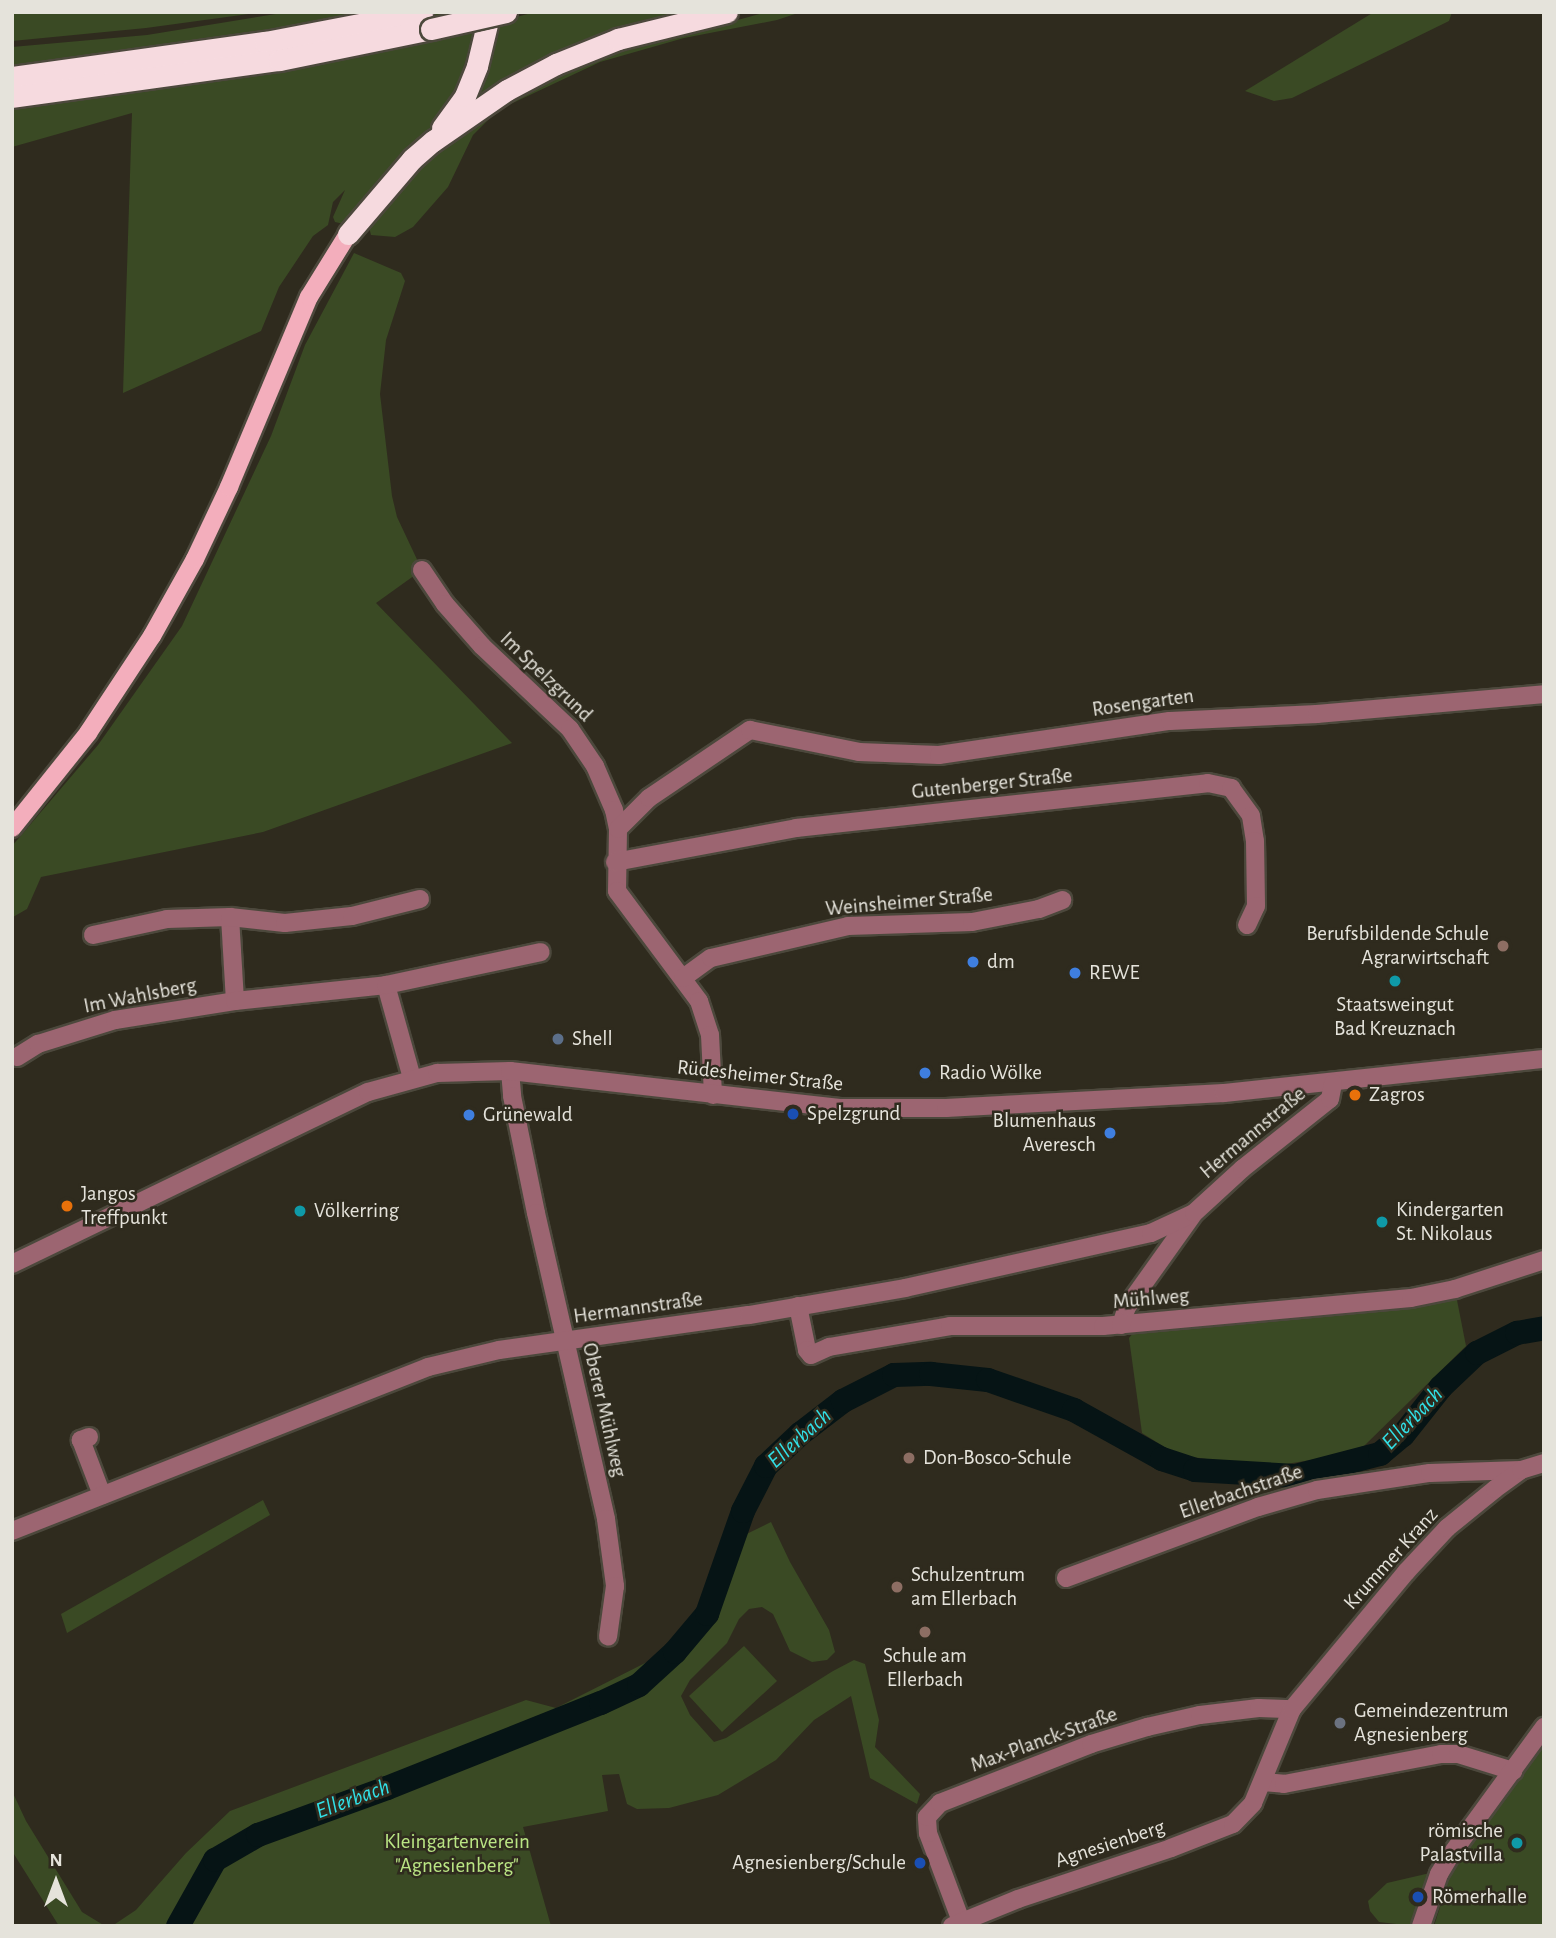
<!DOCTYPE html>
<meta charset="utf-8">
<style>
body{margin:0}
#map{position:relative;width:1556px;height:1938px;overflow:hidden;background:#2f2b1e;font-family:"Alegreya Sans",sans-serif}
div>[style]{position:absolute}
[style*='--x']{left:calc(var(--x)*1px);top:calc(var(--y)*1px);width:calc(var(--w)*1px);rotate:calc(var(--a)*1deg)}
.green>*{inset:0;background:#3a4a24}
.river>*{height:24px;margin:-12px;padding:0 12px;transform-origin:12px;border-radius:12px;background:#061415}
.roads{filter:drop-shadow(2px 0 #4c483c) drop-shadow(-2px 0 #4c483c) drop-shadow(0 2px #4c483c) drop-shadow(0 -2px #4c483c)}
.minor>*{height:18px;margin:-9px;padding:0 9px;transform-origin:9px;border-radius:9px;background:#9c6571}
.major>*{height:18px;margin:-9px;padding:0 9px;transform-origin:9px;border-radius:9px;background:#f3aebc}
.highway>*{height:21px;margin:-10.5px;padding:0 10.5px;transform-origin:10.5px;border-radius:10.5px;background:#f6dadf}
.bridges{filter:drop-shadow(2px 0 #4c483c) drop-shadow(-2px 0 #4c483c) drop-shadow(0 2px #4c483c) drop-shadow(0 -2px #4c483c)}
.highway-bridge>*{height:21px;margin:-10.5px;padding:0 10.5px;transform-origin:10.5px;border-radius:10.5px;background:#f6dadf}
.dots>*{width:19px;height:19px;translate:-50% -50%;box-sizing:border-box;border:4px solid #2f2b1e;border-radius:50%}
span{translate:-50% -50%;white-space:nowrap;text-align:center;line-height:1.15;-webkit-text-stroke:5px #2f2b1e;paint-order:stroke}
.street-label{font-size:21px;color:#e5e3db}
.poi-label{font-size:21px;color:#e5e3db}
.right{translate:-100% -50%;text-align:right}
.left{translate:0 -50%;text-align:left}
.park-label{font-size:21px;color:#bae584}
.water-label{font-size:23px;color:#31e0e7;font-style:italic}
.frame{position:absolute;inset:0;border:14px solid #e5e3db;pointer-events:none}
.north{position:absolute;left:21px;top:1847px;width:70px;height:70px;-webkit-text-stroke:5px #2f2b1e;paint-order:stroke;rotate:0deg;font-size:19px;font-weight:700;line-height:28px;text-align:center;color:#e5e3db}
.north::after{content:'';display:block;margin:auto;width:24px;height:32px;background:#e5e3db;clip-path:polygon(50% 0,100% 100%,50% 72%,0 100%)}
</style>
<div id="map">
<div class="green">
<div style="clip-path:polygon(12px 12px,264px 12px,146px 28px,12px 41px)"></div>
<div style="clip-path:polygon(288px 12px,484px 12px,453px 108px,344px 224px,335px 222px,333px 217px,345px 190px,333px 202px,328px 225px,313px 236px,279px 287px,261px 331px,123px 393px,132px 113px,12px 147px,12px 47px,147px 35px)"></div>
<div style="clip-path:polygon(535px 12px,694px 12px,478px 103px,470px 96px,490px 24px)"></div>
<div style="clip-path:polygon(767px 12px,801px 12px,777px 20px,684px 38px,600px 62px,498px 110px,473px 135px,448px 187px,413px 227px,395px 237px,371px 235px,369px 227px,425px 164px,502px 103px,592px 60px)"></div>
<div style="clip-path:polygon(1374px 12px,1452px 12px,1449px 21px,1292px 98px,1274px 101px,1245px 91px)"></div>
<div style="clip-path:polygon(354px 253px,401px 273px,405px 281px,386px 340px,380px 394px,392px 496px,397px 517px,422px 570px,376px 603px,512px 743px,263px 832px,41px 877px,27px 909px,13px 917px,12px 923px,12px 846px,98px 745px,182px 626px,271px 436px,305px 345px)"></div>
<div style="clip-path:polygon(1456px 1295px,1466px 1346px,1364px 1446px,1324px 1458px,1267px 1467px,1177px 1455px,1142px 1433px,1129px 1338px,1138px 1327px)"></div>
<div style="clip-path:polygon(263px 1500px,270px 1515px,67px 1633px,61px 1614px)"></div>
<div style="clip-path:polygon(771px 1522px,790px 1562px,829px 1630px,835px 1652px,827px 1660px,812px 1662px,790px 1651px,773px 1614px,762px 1607px,749px 1609px,739px 1619px,727px 1643px,690px 1680px,681px 1696px,690px 1715px,714px 1742px,726px 1738px,833px 1671px,854px 1660px,865px 1664px,879px 1720px,875px 1747px,920px 1794px,917px 1804px,870px 1778px,851px 1696px,814px 1720px,776px 1760px,718px 1795px,669px 1808px,637px 1809px,627px 1804px,619px 1774px,602px 1775px,608px 1811px,523px 1827px,551px 1926px,112px 1926px,136px 1910px,186px 1853px,230px 1811px,526px 1700px,556px 1708px,655px 1658px,698px 1613px,711px 1594px,720px 1547px)"></div>
<div style="clip-path:polygon(744px 1646px,777px 1681px,722px 1732px,689px 1696px)"></div>
<div style="clip-path:polygon(1544px 1746px,1544px 1926px,1434px 1926px,1451px 1872px)"></div>
<div style="clip-path:polygon(12px 1791px,26px 1821px,82px 1912px,105px 1926px,59px 1926px,12px 1851px)"></div>
<div style="clip-path:polygon(1430px 1873px,1413px 1926px,1379px 1922px,1370px 1911px,1368px 1901px,1387px 1883px)"></div>
</div>
<div class="river">
<div style="--x:178;--y:1926;--w:76;--a:-60.7"></div>
<div style="--x:215;--y:1860;--w:50;--a:-30.2"></div>
<div style="--x:258;--y:1835;--w:137;--a:-20"></div>
<div style="--x:387;--y:1788;--w:230;--a:-21.7"></div>
<div style="--x:601;--y:1703;--w:42;--a:-25.3"></div>
<div style="--x:639;--y:1685;--w:49;--a:-42.5"></div>
<div style="--x:675;--y:1652;--w:50;--a:-49.9"></div>
<div style="--x:707;--y:1614;--w:109;--a:-70.7"></div>
<div style="--x:743;--y:1511;--w:51;--a:-62.9"></div>
<div style="--x:766;--y:1466;--w:47;--a:-43.3"></div>
<div style="--x:800;--y:1434;--w:54;--a:-37.5"></div>
<div style="--x:843;--y:1401;--w:57;--a:-27"></div>
<div style="--x:894;--y:1375;--w:37;--a:-2"></div>
<div style="--x:931;--y:1374;--w:57;--a:6"></div>
<div style="--x:988;--y:1380;--w:91;--a:19.2"></div>
<div style="--x:1074;--y:1410;--w:101;--a:29.1"></div>
<div style="--x:1162;--y:1459;--w:35;--a:18"></div>
<div style="--x:1195;--y:1470;--w:100;--a:3.4"></div>
<div style="--x:1295;--y:1476;--w:88;--a:-14.5"></div>
<div style="--x:1380;--y:1454;--w:30;--a:-40"></div>
<div style="--x:1403;--y:1435;--w:61;--a:-51.6"></div>
<div style="--x:1441;--y:1387;--w:50;--a:-43.4"></div>
<div style="--x:1477;--y:1353;--w:45;--a:-26.6"></div>
<div style="--x:1517;--y:1333;--w:27;--a:-10"></div>
</div>
<div class="roads">
<div class="minor">
<div style="--x:422;--y:570;--w:41;--a:55.9"></div>
<div style="--x:445;--y:604;--w:56;--a:48.6"></div>
<div style="--x:482;--y:646;--w:121;--a:43.3"></div>
<div style="--x:570;--y:729;--w:45;--a:56"></div>
<div style="--x:595;--y:766;--w:48;--a:66.6"></div>
<div style="--x:614;--y:810;--w:19;--a:78"></div>
<div style="--x:618;--y:829;--w:62;--a:90.9"></div>
<div style="--x:617;--y:891;--w:137;--a:53.3"></div>
<div style="--x:699;--y:1001;--w:36;--a:72"></div>
<div style="--x:710;--y:1035;--w:60;--a:87.1"></div>
<div style="--x:618;--y:829;--w:44;--a:-45"></div>
<div style="--x:649;--y:798;--w:122;--a:-34"></div>
<div style="--x:750;--y:730;--w:111;--a:11.4"></div>
<div style="--x:859;--y:752;--w:80;--a:2.1"></div>
<div style="--x:939;--y:755;--w:233;--a:-8.4"></div>
<div style="--x:1170;--y:721;--w:147;--a:-2.7"></div>
<div style="--x:1317;--y:714;--w:228;--a:-5"></div>
<div style="--x:615;--y:862;--w:184;--a:-10.6"></div>
<div style="--x:796;--y:828;--w:414;--a:-6.2"></div>
<div style="--x:1208;--y:783;--w:24;--a:12"></div>
<div style="--x:1231;--y:788;--w:34;--a:54"></div>
<div style="--x:1251;--y:816;--w:25;--a:81"></div>
<div style="--x:1255;--y:841;--w:65;--a:89.1"></div>
<div style="--x:1256;--y:906;--w:21;--a:115"></div>
<div style="--x:230;--y:917;--w:84;--a:86.6"></div>
<div style="--x:93;--y:935;--w:76;--a:-12.2"></div>
<div style="--x:167;--y:919;--w:63;--a:-1.8"></div>
<div style="--x:230;--y:917;--w:55;--a:6.2"></div>
<div style="--x:285;--y:923;--w:67;--a:-6"></div>
<div style="--x:352;--y:916;--w:70;--a:-14"></div>
<div style="--x:683;--y:978;--w:34;--a:-36"></div>
<div style="--x:711;--y:958;--w:141;--a:-13.1"></div>
<div style="--x:848;--y:926;--w:124;--a:-1.8"></div>
<div style="--x:972;--y:922;--w:68;--a:-11"></div>
<div style="--x:1039;--y:909;--w:25;--a:-21"></div>
<div style="--x:386;--y:985;--w:97;--a:74.4"></div>
<div style="--x:17;--y:1057;--w:25;--a:-32"></div>
<div style="--x:38;--y:1044;--w:81;--a:-17.3"></div>
<div style="--x:115;--y:1020;--w:121;--a:-9"></div>
<div style="--x:235;--y:1001;--w:152;--a:-6"></div>
<div style="--x:386;--y:985;--w:158;--a:-12"></div>
<div style="--x:510;--y:1071;--w:25;--a:85"></div>
<div style="--x:512;--y:1096;--w:119;--a:78.4"></div>
<div style="--x:536;--y:1213;--w:314;--a:77.1"></div>
<div style="--x:606;--y:1519;--w:68;--a:82.3"></div>
<div style="--x:615;--y:1586;--w:51;--a:97.8"></div>
<div style="--x:12;--y:1264;--w:395;--a:-25.8"></div>
<div style="--x:368;--y:1092;--w:72;--a:-15.4"></div>
<div style="--x:437;--y:1073;--w:73;--a:-1.6"></div>
<div style="--x:510;--y:1071;--w:334;--a:6.4"></div>
<div style="--x:842;--y:1108;--w:104;--a:0"></div>
<div style="--x:946;--y:1108;--w:278;--a:-3.1"></div>
<div style="--x:1224;--y:1093;--w:322;--a:-6.1"></div>
<div style="--x:798;--y:1306;--w:45;--a:78.4"></div>
<div style="--x:807;--y:1350;--w:6;--a:51"></div>
<div style="--x:811;--y:1355;--w:20;--a:-24"></div>
<div style="--x:829;--y:1347;--w:123;--a:-9.8"></div>
<div style="--x:950;--y:1326;--w:153;--a:0"></div>
<div style="--x:1103;--y:1326;--w:309;--a:-5.2"></div>
<div style="--x:1411;--y:1298;--w:45;--a:-11.6"></div>
<div style="--x:1455;--y:1289;--w:94;--a:-18"></div>
<div style="--x:1121;--y:1325;--w:19;--a:-72"></div>
<div style="--x:1127;--y:1307;--w:112;--a:-54.5"></div>
<div style="--x:89;--y:1437;--w:9;--a:159"></div>
<div style="--x:81;--y:1440;--w:59;--a:69.1"></div>
<div style="--x:12;--y:1531;--w:447;--a:-21.5"></div>
<div style="--x:428;--y:1367;--w:73;--a:-13.5"></div>
<div style="--x:499;--y:1350;--w:252;--a:-8"></div>
<div style="--x:749;--y:1315;--w:158;--a:-9.8"></div>
<div style="--x:905;--y:1288;--w:252;--a:-12.6"></div>
<div style="--x:1151;--y:1233;--w:47;--a:-24.9"></div>
<div style="--x:1194;--y:1213;--w:65;--a:-42.5"></div>
<div style="--x:1242;--y:1169;--w:112;--a:-38.5"></div>
<div style="--x:1330;--y:1099;--w:16;--a:-79"></div>
<div style="--x:1066;--y:1578;--w:205;--a:-20.3"></div>
<div style="--x:1258;--y:1507;--w:61;--a:-16.1"></div>
<div style="--x:1317;--y:1490;--w:114;--a:-8.6"></div>
<div style="--x:1430;--y:1473;--w:91;--a:-1.9"></div>
<div style="--x:1263;--y:1782;--w:21;--a:5"></div>
<div style="--x:1284;--y:1784;--w:160;--a:-10.8"></div>
<div style="--x:1441;--y:1754;--w:17;--a:0"></div>
<div style="--x:1458;--y:1754;--w:58;--a:17.2"></div>
<div style="--x:961;--y:1921;--w:94;--a:-110.6"></div>
<div style="--x:928;--y:1833;--w:16;--a:-94"></div>
<div style="--x:927;--y:1817;--w:19;--a:-47"></div>
<div style="--x:940;--y:1803;--w:162;--a:-21.3"></div>
<div style="--x:1091;--y:1744;--w:59;--a:-16.9"></div>
<div style="--x:1147;--y:1727;--w:54;--a:-12.8"></div>
<div style="--x:1200;--y:1715;--w:59;--a:-6.8"></div>
<div style="--x:1259;--y:1708;--w:33;--a:2"></div>
<div style="--x:952;--y:1926;--w:71;--a:-22.2"></div>
<div style="--x:1018;--y:1899;--w:161;--a:-18.4"></div>
<div style="--x:1171;--y:1848;--w:66;--a:-21.2"></div>
<div style="--x:1233;--y:1824;--w:29;--a:-46"></div>
<div style="--x:1253;--y:1803;--w:102;--a:-67.5"></div>
<div style="--x:1292;--y:1709;--w:178;--a:-50.2"></div>
<div style="--x:1406;--y:1572;--w:60;--a:-47"></div>
<div style="--x:1447;--y:1528;--w:62;--a:-39.1"></div>
<div style="--x:1495;--y:1489;--w:32;--a:-36"></div>
<div style="--x:1521;--y:1470;--w:24;--a:-17"></div>
<div style="--x:1421;--y:1926;--w:55;--a:-70.9"></div>
<div style="--x:1439;--y:1874;--w:21;--a:-59"></div>
<div style="--x:1450;--y:1856;--w:160;--a:-53.9"></div>
</div>
<div class="major">
<div style="--x:12;--y:828;--w:122;--a:-51.3"></div>
<div style="--x:88;--y:733;--w:116;--a:-56.6"></div>
<div style="--x:152;--y:636;--w:88;--a:-60.8"></div>
<div style="--x:195;--y:559;--w:80;--a:-64.7"></div>
<div style="--x:229;--y:487;--w:206;--a:-67.2"></div>
<div style="--x:309;--y:297;--w:74;--a:-58.2"></div>
</div>
<div class="highway">
<div style="--x:12;--y:77;--w:255;--a:-7.9"></div>
<div style="--x:265;--y:42;--w:160;--a:-10.8"></div>
<div style="--x:12;--y:97;--w:270;--a:-7.9"></div>
<div style="--x:279;--y:60;--w:155;--a:-11.5"></div>
<div style="--x:442;--y:128;--w:39;--a:-54"></div>
<div style="--x:465;--y:96;--w:32;--a:-68"></div>
<div style="--x:477;--y:66;--w:56;--a:-76.5"></div>
<div style="--x:348;--y:234;--w:99;--a:-49.5"></div>
<div style="--x:412;--y:159;--w:28;--a:-41"></div>
<div style="--x:433;--y:141;--w:90;--a:-34.6"></div>
<div style="--x:507;--y:90;--w:55;--a:-28"></div>
<div style="--x:556;--y:64;--w:67;--a:-22"></div>
<div style="--x:618;--y:39;--w:112;--a:-13.9"></div>
</div>
</div>
<div class="bridges">
<div class="highway-bridge">
<div style="--x:431;--y:29;--w:77;--a:-12.8"></div>
</div>
</div>
<div class="dots">
<div style="left:1503px;top:946px;background:#8d6e63"></div>
<div style="left:973px;top:962px;background:#3f7fe0"></div>
<div style="left:1075px;top:973px;background:#3f7fe0"></div>
<div style="left:1395px;top:981px;background:#0f9aa8"></div>
<div style="left:558px;top:1039px;background:#5c6f8a"></div>
<div style="left:925px;top:1073px;background:#3f7fe0"></div>
<div style="left:1355px;top:1095px;background:#e8710a"></div>
<div style="left:793px;top:1114px;background:#1a4fb4"></div>
<div style="left:469px;top:1115px;background:#3f7fe0"></div>
<div style="left:1110px;top:1133px;background:#3f7fe0"></div>
<div style="left:67px;top:1206px;background:#e8710a"></div>
<div style="left:300px;top:1211px;background:#0f9aa8"></div>
<div style="left:1382px;top:1222px;background:#0f9aa8"></div>
<div style="left:909px;top:1458px;background:#8d6e63"></div>
<div style="left:897px;top:1587px;background:#8d6e63"></div>
<div style="left:925px;top:1632px;background:#8d6e63"></div>
<div style="left:1340px;top:1723px;background:#6b7280"></div>
<div style="left:1517px;top:1843px;background:#0f9aa8"></div>
<div style="left:920px;top:1863px;background:#1a4fb4"></div>
<div style="left:1418px;top:1897px;background:#1a4fb4"></div>
</div>
<div class="street-label">
<span style="left:546px;top:677px;rotate:44deg">Im Spelzgrund</span>
<span style="left:1143px;top:703px;rotate:-8deg">Rosengarten</span>
<span style="left:992px;top:784px;rotate:-6deg">Gutenberger Straße</span>
<span style="left:909px;top:902px;rotate:-5deg">Weinsheimer Straße</span>
<span style="left:140px;top:996px;rotate:-11deg">Im Wahlsberg</span>
<span style="left:760px;top:1076px;rotate:6deg">Rüdesheimer Straße</span>
<span style="left:1253px;top:1133px;rotate:-40deg">Hermannstraße</span>
<span style="left:1151px;top:1299px;rotate:-5deg">Mühlweg</span>
<span style="left:638px;top:1308px;rotate:-8deg">Hermannstraße</span>
<span style="left:604px;top:1410px;rotate:77deg">Oberer Mühlweg</span>
<span style="left:1241px;top:1492px;rotate:-19deg">Ellerbachstraße</span>
<span style="left:1391px;top:1559px;rotate:-48deg">Krummer Kranz</span>
<span style="left:1044px;top:1740px;rotate:-20deg">Max-Planck-Straße</span>
<span style="left:1110px;top:1844px;rotate:-18deg">Agnesienberg</span>
</div>
<div class="poi-label">
<span class="right" style="left:1489px;top:946px">Berufsbildende Schule<br>Agrarwirtschaft</span>
<span class="left" style="left:987px;top:962px">dm</span>
<span class="left" style="left:1089px;top:973px">REWE</span>
<span style="left:1395px;top:1017px">Staatsweingut<br>Bad Kreuznach</span>
<span class="left" style="left:572px;top:1039px">Shell</span>
<span class="left" style="left:939px;top:1073px">Radio Wölke</span>
<span class="left" style="left:1369px;top:1095px">Zagros</span>
<span class="left" style="left:807px;top:1114px">Spelzgrund</span>
<span class="left" style="left:483px;top:1115px">Grünewald</span>
<span class="right" style="left:1096px;top:1133px">Blumenhaus<br>Averesch</span>
<span class="left" style="left:81px;top:1206px">Jangos<br>Treffpunkt</span>
<span class="left" style="left:1396px;top:1222px">Kindergarten<br>St. Nikolaus</span>
<span class="left" style="left:314px;top:1211px">Völkerring</span>
<span class="left" style="left:923px;top:1458px">Don-Bosco-Schule</span>
<span class="left" style="left:911px;top:1587px">Schulzentrum<br>am Ellerbach</span>
<span style="left:925px;top:1668px">Schule am<br>Ellerbach</span>
<span class="left" style="left:1354px;top:1723px">Gemeindezentrum<br>Agnesienberg</span>
<span class="right" style="left:1503px;top:1843px">römische<br>Palastvilla</span>
<span class="right" style="left:906px;top:1863px">Agnesienberg/Schule</span>
<span class="left" style="left:1432px;top:1897px">Römerhalle</span>
</div>
<div class="park-label">
<span style="left:457px;top:1854px">Kleingartenverein<br>"Agnesienberg"</span>
</div>
<div class="water-label">
<span style="left:1413px;top:1419px;rotate:-46deg">Ellerbach</span>
<span style="left:800px;top:1439px;rotate:-42deg">Ellerbach</span>
<span style="left:353px;top:1800px;rotate:-20deg">Ellerbach</span>
</div>
<div class="frame"></div>
<div class="north">N</div>
</div>
